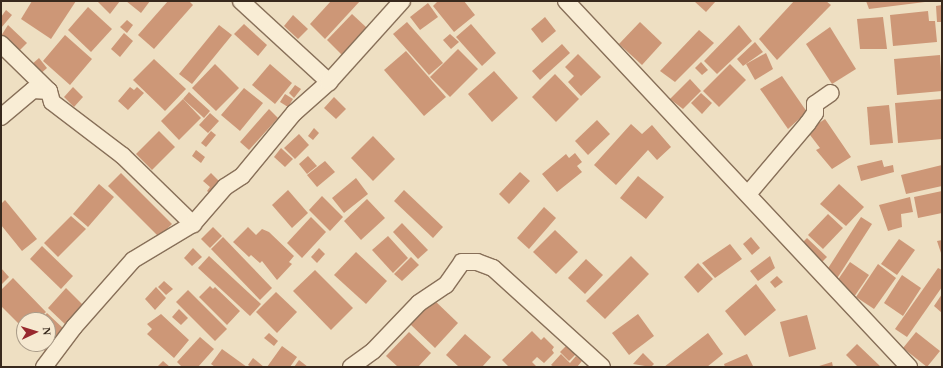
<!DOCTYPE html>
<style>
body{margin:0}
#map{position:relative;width:943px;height:368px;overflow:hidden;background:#eedfc2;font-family:"Times New Roman",serif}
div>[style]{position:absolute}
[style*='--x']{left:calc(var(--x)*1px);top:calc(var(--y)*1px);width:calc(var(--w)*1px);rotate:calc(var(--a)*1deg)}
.building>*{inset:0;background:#cd9777}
.roads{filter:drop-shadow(1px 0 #887059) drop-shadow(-1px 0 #887059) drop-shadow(0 1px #887059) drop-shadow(0 -1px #887059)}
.minor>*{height:16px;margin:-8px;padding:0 8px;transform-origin:8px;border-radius:8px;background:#f9edd5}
span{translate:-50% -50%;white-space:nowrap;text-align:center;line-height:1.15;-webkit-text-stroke:3.5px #f6e9d1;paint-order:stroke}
.frame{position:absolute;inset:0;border:2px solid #38291d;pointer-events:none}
.north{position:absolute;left:16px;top:312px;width:40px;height:40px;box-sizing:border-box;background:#f6e9d1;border:1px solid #aa9c89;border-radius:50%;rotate:86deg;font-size:11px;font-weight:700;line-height:16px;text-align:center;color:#38291d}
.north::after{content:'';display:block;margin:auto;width:14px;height:18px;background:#98282e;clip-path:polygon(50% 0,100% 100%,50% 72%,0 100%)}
</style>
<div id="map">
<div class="building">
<div style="clip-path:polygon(32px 1px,76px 1px,51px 39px,21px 19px)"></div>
<div style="clip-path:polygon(97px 1px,120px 1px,110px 14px)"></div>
<div style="clip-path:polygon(126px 1px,150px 1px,141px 13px)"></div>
<div style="clip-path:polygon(168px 1px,189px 1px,193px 5px,154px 49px,138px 35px)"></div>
<div style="clip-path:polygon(331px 1px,360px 1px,325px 39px,310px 24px)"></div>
<div style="clip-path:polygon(438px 1px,464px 1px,475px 15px,454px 32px,433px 6px)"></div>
<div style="clip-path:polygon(694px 1px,716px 1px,706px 12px)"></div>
<div style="clip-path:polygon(794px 1px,826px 1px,831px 5px,777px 60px,759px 39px)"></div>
<div style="clip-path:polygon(866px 1px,925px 1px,925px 2px,869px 9px)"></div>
<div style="clip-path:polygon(428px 3px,438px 17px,420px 30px,410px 17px)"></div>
<div style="clip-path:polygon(942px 5px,942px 22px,937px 22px,936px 6px)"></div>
<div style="clip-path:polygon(88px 7px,112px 29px,91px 52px,68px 30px)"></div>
<div style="clip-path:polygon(6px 10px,12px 15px,1px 28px,1px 17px)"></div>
<div style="clip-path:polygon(928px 11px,929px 21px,935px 21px,937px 42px,893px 46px,890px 15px)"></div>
<div style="clip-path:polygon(352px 14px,367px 28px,342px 55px,327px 40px)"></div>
<div style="clip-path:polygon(293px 15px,308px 29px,298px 39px,284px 26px)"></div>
<div style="clip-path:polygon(545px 17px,556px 31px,542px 43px,531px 29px)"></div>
<div style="clip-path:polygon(883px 17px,887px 49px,860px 49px,857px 19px)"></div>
<div style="clip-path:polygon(127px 20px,133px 25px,127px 33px,120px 27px)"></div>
<div style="clip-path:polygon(407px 22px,443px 63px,429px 75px,393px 34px)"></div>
<div style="clip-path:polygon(640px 22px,662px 43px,642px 65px,619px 44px)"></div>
<div style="clip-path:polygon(244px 24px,267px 45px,258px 56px,234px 34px)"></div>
<div style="clip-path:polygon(471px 24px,496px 53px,482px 66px,456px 37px)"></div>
<div style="clip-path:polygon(8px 25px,27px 43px,18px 52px,1px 36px)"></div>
<div style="clip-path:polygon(219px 25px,232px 35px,192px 84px,179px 74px)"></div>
<div style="clip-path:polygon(739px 25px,752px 41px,717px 74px,704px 61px)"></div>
<div style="clip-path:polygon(830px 27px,856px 69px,832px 84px,806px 44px)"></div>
<div style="clip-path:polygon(699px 30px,714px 43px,675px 82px,660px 71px)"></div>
<div style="clip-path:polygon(124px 33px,133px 41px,120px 57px,111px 49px)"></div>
<div style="clip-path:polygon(450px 34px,459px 42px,451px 49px,443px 40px)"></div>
<div style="clip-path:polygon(65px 35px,92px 59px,70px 85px,43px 61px)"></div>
<div style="clip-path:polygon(755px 42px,763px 52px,743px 66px,737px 59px)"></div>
<div style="clip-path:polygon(562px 44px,570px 53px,540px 80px,532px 71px)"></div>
<div style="clip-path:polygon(458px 49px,478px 69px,450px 97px,430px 77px)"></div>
<div style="clip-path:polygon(406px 51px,446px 97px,424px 116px,384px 70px)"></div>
<div style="clip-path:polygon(766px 53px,773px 69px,755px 80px,746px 64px)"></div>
<div style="clip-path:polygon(578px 54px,601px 77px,581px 96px,568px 82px,574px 76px,565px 67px)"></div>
<div style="clip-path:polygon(940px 55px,942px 91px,897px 95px,894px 59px)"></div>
<div style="clip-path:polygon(39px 58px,47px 68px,39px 75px,31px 65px)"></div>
<div style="clip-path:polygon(154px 59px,186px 89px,165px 111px,133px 80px)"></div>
<div style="clip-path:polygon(701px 62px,708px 70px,702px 75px,695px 68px)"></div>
<div style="clip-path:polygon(215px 64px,239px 88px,216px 111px,192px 88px)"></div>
<div style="clip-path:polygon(270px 64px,292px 83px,275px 104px,252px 85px)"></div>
<div style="clip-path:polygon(730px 64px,746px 80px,719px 107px,703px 91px)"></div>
<div style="clip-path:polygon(494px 71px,518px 98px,492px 122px,468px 94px)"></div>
<div style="clip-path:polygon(555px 74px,579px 99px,556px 122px,532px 97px)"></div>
<div style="clip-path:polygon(782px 76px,807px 112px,788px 129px,760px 89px)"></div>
<div style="clip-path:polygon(690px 79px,701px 91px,683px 109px,670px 99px)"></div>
<div style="clip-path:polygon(295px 85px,301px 89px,294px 98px,289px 93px)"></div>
<div style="clip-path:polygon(73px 87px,83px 97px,74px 107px,64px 97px)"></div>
<div style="clip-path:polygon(130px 87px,134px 90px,137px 87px,144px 93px,128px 110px,118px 101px)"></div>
<div style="clip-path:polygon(244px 88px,263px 103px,240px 131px,221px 115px)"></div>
<div style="clip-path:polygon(189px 92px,210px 111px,204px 118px,183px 99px)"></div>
<div style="clip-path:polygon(701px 93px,712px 103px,702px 114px,691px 103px)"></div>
<div style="clip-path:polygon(285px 94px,293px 99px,288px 107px,280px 102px)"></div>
<div style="clip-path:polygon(334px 97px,346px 109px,336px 119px,324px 108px)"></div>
<div style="clip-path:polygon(183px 99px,201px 118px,179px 140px,161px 121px)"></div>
<div style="clip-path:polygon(942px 99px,942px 139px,898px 143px,895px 103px)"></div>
<div style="clip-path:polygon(889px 105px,893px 143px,870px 145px,867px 107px)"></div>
<div style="clip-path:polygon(269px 109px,278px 118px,249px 150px,240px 142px)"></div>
<div style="clip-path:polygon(210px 113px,219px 121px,208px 133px,199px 125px)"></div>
<div style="clip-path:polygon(825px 119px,851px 157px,832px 169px,816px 150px,820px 148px,807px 131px)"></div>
<div style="clip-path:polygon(597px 120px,610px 134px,588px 155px,575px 141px)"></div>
<div style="clip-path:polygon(631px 124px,642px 134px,652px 125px,671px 147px,657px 160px,648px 150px,616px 185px,594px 165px)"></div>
<div style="clip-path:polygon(314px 128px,319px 133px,313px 140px,308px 136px)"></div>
<div style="clip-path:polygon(159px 131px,175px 147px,152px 170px,136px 154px)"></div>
<div style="clip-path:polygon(211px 131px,216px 135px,206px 147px,201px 143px)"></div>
<div style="clip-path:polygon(299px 134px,309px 145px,295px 159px,284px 148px)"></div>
<div style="clip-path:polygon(373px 136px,395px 159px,373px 181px,351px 158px)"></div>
<div style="clip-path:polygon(281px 148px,293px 159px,285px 167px,274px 157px)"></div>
<div style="clip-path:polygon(196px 150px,205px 157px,201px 163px,192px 156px)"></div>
<div style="clip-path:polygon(575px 153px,582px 162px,577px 166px,582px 172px,557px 192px,542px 174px,566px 154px,569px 158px)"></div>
<div style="clip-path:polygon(308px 156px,317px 166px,307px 174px,299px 164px)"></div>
<div style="clip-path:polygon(882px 160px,884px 167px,893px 165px,894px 172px,861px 181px,857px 166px)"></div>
<div style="clip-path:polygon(325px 161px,335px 172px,317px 187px,307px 175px)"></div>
<div style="clip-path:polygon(942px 165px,942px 186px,906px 194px,901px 175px)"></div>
<div style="clip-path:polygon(520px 172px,530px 181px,509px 204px,499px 194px)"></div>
<div style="clip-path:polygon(121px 173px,172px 224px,159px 237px,108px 186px)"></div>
<div style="clip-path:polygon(211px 173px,221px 183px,211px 194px,207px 191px,210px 187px,203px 181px)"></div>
<div style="clip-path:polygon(638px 176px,664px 197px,646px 219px,620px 198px)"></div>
<div style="clip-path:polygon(356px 178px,368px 194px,344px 213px,332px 198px)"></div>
<div style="clip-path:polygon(99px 184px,114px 197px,88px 227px,73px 214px)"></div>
<div style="clip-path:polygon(839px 184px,864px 207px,846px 226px,820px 204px)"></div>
<div style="clip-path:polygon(288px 190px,308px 213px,292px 228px,272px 205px)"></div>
<div style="clip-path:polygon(404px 190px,443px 227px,433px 238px,394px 201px)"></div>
<div style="clip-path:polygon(942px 191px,942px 213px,918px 218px,914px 197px)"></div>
<div style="clip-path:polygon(322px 196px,343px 217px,330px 231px,309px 210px)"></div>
<div style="clip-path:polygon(910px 197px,913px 212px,901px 214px,902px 227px,888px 231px,879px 205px)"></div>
<div style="clip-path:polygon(367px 199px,385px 218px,361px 240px,344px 221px)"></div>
<div style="clip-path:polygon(5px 200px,37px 239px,22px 251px,1px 225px,1px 204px)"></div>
<div style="clip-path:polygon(544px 207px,556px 218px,529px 249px,517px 238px)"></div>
<div style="clip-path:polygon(828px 214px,843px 228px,823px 249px,808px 235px)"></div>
<div style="clip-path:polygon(71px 216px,86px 229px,58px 257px,44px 243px)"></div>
<div style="clip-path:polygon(311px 217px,326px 232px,302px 258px,287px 243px)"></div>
<div style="clip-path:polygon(861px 217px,872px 224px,836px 280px,825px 273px)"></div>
<div style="clip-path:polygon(402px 223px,428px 250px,418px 259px,393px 232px)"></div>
<div style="clip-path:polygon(213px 227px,222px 236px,210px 248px,201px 239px)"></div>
<div style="clip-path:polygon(248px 227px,256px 235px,262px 229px,269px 232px,294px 256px,289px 262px,292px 264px,277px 280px,262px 261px,260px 263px,251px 255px,249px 257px,233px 242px)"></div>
<div style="clip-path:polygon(555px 230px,578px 252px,556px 274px,533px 252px)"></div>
<div style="clip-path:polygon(388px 236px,408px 258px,393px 273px,372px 250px)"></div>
<div style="clip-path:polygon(223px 237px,272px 288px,260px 300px,211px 249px)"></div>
<div style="clip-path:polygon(751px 237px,760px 248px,752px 255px,743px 244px)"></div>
<div style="clip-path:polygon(807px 238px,827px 257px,818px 266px,798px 247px)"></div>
<div style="clip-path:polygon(899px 239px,915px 250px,897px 275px,881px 264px)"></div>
<div style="clip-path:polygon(942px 240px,942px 256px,937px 241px)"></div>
<div style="clip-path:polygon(730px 244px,742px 259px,715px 278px,702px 263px)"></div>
<div style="clip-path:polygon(42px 246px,73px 276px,61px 289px,30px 259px)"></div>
<div style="clip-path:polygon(193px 248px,202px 257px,192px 266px,184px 258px)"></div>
<div style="clip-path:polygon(319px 248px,325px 254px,317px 263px,311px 257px)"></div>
<div style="clip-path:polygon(356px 252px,387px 281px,366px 304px,334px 275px)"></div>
<div style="clip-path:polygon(209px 256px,261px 304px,250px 316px,198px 268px)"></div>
<div style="clip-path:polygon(631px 256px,649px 274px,605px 319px,586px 301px)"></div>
<div style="clip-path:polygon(770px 256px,775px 268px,758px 281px,750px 271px)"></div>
<div style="clip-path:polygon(411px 257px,419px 265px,402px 281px,394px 274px)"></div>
<div style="clip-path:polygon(586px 259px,603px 275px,585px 294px,568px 278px)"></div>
<div style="clip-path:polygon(850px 262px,869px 275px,854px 297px,835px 284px)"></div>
<div style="clip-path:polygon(698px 263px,713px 279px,698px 293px,684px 277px)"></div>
<div style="clip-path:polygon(878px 264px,896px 278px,874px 309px,856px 297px)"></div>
<div style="clip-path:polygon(1px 268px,9px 277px,1px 285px)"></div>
<div style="clip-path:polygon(938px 268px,942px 270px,942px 287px,907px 337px,895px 329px)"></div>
<div style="clip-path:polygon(315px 270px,353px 308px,331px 330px,293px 291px)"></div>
<div style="clip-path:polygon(902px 275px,921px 288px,903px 316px,884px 303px)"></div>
<div style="clip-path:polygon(777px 276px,783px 282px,775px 288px,770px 282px)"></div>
<div style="clip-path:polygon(13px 278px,46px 312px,38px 320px,24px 320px,24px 329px,1px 306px,1px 290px)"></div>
<div style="clip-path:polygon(164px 281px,173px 289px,166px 295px,158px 287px)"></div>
<div style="clip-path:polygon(756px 284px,776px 310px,745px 336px,725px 311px)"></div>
<div style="clip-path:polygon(210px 286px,213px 289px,215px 287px,240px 311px,227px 325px,199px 297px)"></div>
<div style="clip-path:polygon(156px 287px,166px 298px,155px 310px,145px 299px)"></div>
<div style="clip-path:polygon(66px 288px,87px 309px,69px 328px,48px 308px)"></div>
<div style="clip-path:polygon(188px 290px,227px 329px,215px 341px,176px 302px)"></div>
<div style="clip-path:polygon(276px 292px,297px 312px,277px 333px,256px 312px)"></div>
<div style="clip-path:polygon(942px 294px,942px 313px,934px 306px)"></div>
<div style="clip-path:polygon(433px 299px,458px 323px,435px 348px,410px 324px)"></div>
<div style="clip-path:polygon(179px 309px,188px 318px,181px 325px,172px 317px)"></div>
<div style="clip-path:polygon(47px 313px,66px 331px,46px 352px,37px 344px,48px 344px,48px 320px,40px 320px)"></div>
<div style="clip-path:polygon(161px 314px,189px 340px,174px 358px,147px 334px,152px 329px,147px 324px)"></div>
<div style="clip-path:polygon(638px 314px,654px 336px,629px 355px,612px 333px)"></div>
<div style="clip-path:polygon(807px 315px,816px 349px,789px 357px,780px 322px)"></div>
<div style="clip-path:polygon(532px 331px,541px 340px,544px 337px,554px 347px,552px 350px,554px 353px,544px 363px,537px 357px,532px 362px,537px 367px,509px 367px,502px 360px)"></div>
<div style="clip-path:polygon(409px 332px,431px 353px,418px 367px,398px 367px,386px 356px)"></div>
<div style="clip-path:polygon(916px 332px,940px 351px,927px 367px,903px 348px)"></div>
<div style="clip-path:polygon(269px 333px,278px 341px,274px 346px,264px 338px)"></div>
<div style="clip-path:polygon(708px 333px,723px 354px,707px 367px,664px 367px)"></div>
<div style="clip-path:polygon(465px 334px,491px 357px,482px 367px,459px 367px,446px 355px)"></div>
<div style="clip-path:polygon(200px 337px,214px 349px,198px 367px,182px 367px,177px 362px)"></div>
<div style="clip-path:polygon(569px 343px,578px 352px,569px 361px,560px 352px)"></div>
<div style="clip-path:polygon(857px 344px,881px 367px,858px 367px,846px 355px)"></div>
<div style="clip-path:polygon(282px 346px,297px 357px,290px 367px,267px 367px)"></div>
<div style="clip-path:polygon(222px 349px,247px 367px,215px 367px,211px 364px)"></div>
<div style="clip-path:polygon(643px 353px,654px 364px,651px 367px,633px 364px)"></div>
<div style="clip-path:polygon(561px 354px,570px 363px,576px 356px,582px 361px,577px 367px,554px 367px,551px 365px)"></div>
<div style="clip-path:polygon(747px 354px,753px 366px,725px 367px,724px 364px)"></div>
<div style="clip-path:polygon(253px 358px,264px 367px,251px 367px,248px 365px)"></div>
<div style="clip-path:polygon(299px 360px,308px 367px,294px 367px)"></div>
<div style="clip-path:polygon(163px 361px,170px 367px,157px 367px)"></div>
<div style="clip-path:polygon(832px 362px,833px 367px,816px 367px)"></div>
</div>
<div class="roads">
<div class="minor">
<div style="--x:241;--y:1;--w:120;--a:42.6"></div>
<div style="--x:566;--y:1;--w:502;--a:46.86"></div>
<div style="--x:1;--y:44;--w:67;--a:44.4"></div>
<div style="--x:1;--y:117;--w:42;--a:-40.2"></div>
<div style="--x:33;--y:90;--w:16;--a:4"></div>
<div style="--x:49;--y:91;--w:11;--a:75"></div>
<div style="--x:52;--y:102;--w:89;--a:37.3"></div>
<div style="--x:123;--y:156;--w:98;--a:44.2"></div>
<div style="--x:748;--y:194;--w:93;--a:-49.8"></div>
<div style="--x:808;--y:123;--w:12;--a:-55"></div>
<div style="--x:815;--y:113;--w:9;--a:-90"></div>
<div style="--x:815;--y:104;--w:19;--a:-35"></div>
<div style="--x:44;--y:367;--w:50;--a:-53.1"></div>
<div style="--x:74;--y:327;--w:89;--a:-48.6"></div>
<div style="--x:133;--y:260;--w:70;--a:-31"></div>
<div style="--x:193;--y:224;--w:49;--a:-49.1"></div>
<div style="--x:225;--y:187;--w:20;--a:-33"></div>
<div style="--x:242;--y:176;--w:82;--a:-50.5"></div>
<div style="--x:294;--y:113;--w:47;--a:-41.5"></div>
<div style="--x:329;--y:82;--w:109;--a:-48"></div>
<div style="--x:351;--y:367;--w:27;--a:-36"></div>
<div style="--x:373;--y:351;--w:66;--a:-46.2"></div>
<div style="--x:419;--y:303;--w:32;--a:-34"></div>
<div style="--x:446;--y:285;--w:28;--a:-55"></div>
<div style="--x:462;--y:262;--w:15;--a:0"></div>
<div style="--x:477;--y:262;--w:17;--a:21"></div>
<div style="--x:493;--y:268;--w:147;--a:42.2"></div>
</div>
</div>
<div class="frame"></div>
<div class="north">N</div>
</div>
